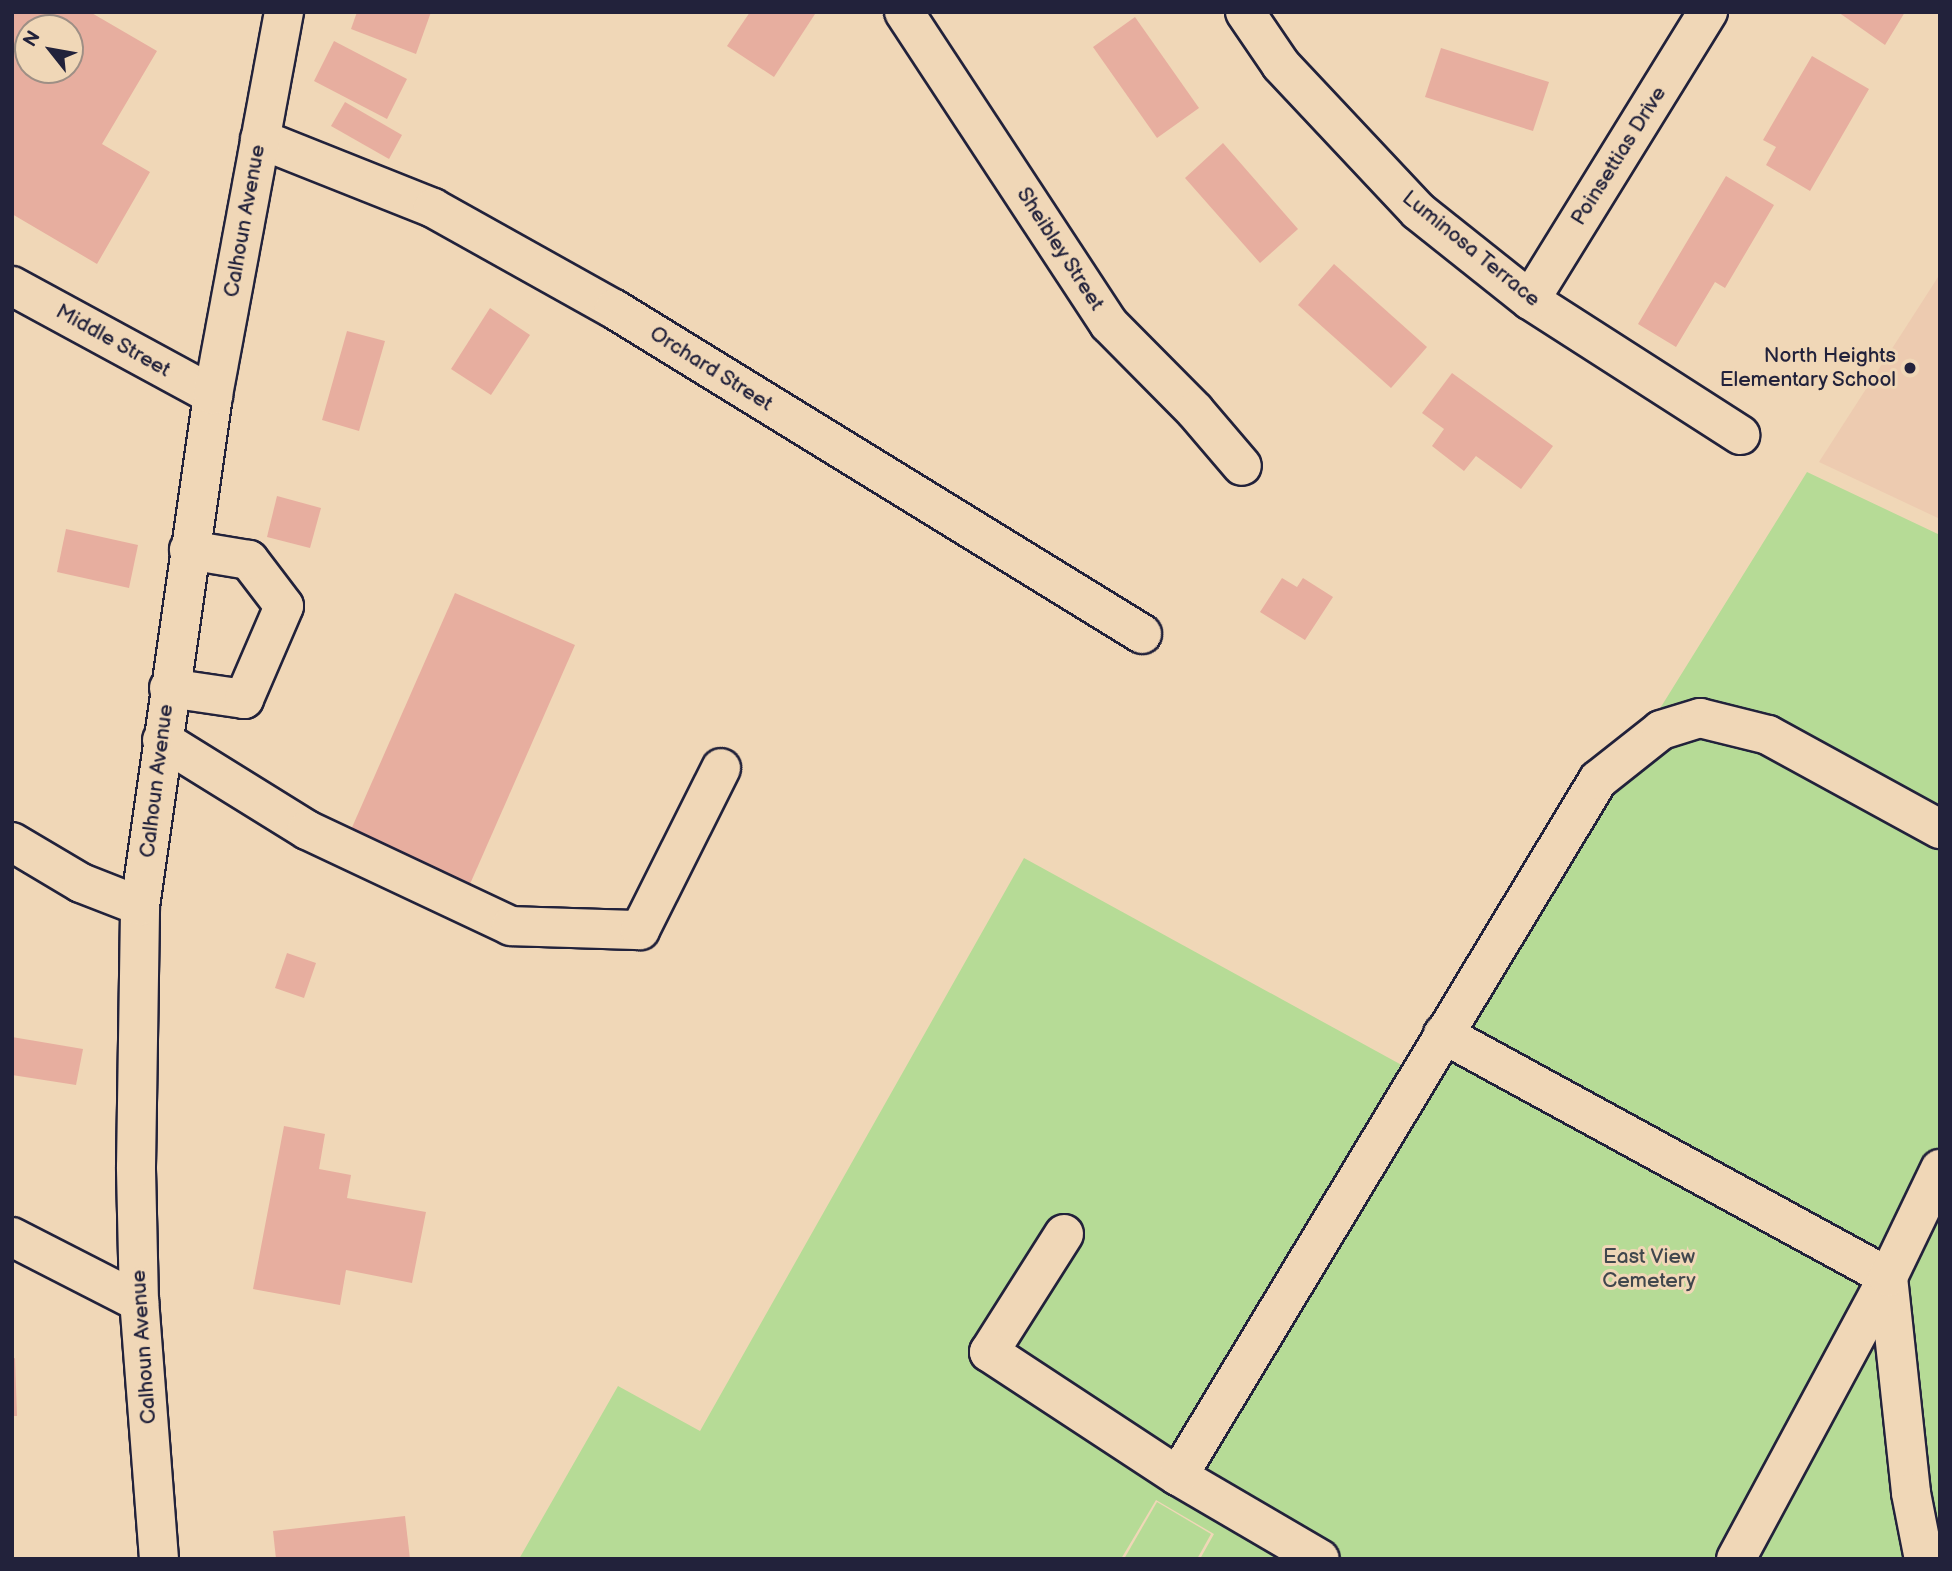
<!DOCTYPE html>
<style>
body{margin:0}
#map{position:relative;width:1952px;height:1571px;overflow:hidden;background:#f0d7b7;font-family:"Balsamiq Sans",sans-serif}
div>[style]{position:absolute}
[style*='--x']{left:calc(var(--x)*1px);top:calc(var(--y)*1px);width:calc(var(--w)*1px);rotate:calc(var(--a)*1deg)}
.built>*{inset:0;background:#edcbb0}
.green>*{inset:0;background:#b6db96}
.building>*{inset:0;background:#e7ae9f}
.roads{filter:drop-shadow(2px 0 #22223b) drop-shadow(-2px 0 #22223b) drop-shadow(0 2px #22223b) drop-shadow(0 -2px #22223b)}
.minor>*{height:38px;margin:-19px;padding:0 19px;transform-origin:19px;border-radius:19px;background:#f0d7b7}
.dots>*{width:19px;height:19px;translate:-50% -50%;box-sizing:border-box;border:4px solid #f0d7b7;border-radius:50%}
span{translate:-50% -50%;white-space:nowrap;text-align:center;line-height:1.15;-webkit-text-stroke:6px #f0d7b7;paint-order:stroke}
.street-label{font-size:21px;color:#22223b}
.poi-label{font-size:21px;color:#22223b}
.right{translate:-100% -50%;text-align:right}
.park-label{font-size:21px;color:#40474d}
.frame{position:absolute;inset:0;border:14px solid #22223b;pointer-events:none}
.north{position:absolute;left:14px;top:14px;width:70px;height:70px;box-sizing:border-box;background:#f0d7b7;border:2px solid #9e8f85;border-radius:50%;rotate:301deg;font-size:19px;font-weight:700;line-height:28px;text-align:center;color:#22223b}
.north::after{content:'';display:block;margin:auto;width:24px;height:32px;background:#22223b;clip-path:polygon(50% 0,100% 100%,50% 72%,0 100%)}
</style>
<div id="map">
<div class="built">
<div style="clip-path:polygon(1940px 274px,1940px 519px,1819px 462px)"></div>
</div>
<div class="green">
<div style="clip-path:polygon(1807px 472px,1940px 535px,1940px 1559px,1200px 1559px,1214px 1534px,1156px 1500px,1121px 1559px,519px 1559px,618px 1386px,700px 1431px,1024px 858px,1429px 1080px)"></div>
<div style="clip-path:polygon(1157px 1502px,1211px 1534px,1197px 1559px,1124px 1559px)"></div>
</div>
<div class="building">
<div style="clip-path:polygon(evenodd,12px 12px,90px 12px,157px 51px,102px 144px,150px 172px,97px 264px,12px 214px,12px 12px,28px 28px,70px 28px,70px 70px,28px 70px,28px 28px)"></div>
<div style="clip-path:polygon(357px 12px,431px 12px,416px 54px,351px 29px)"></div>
<div style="clip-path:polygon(750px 12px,815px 14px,774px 77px,727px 46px)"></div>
<div style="clip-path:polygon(1838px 12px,1905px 12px,1885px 45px)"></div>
<div style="clip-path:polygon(1135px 17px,1199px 108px,1157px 138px,1093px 47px)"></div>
<div style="clip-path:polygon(334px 41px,407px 79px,387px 119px,314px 81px)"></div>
<div style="clip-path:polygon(1441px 48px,1549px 82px,1533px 131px,1425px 97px)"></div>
<div style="clip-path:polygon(1812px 56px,1869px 89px,1810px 191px,1766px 165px,1776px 147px,1763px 140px)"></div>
<div style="clip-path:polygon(345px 102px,402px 135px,389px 159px,331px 126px)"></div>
<div style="clip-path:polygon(1223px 143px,1298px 229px,1260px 263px,1185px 178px)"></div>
<div style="clip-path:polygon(1726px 176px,1774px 205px,1725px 288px,1715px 282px,1676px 347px,1638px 324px)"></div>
<div style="clip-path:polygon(1334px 264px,1427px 347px,1391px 388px,1298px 305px)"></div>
<div style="clip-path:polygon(490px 308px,530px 335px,491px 395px,451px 369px)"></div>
<div style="clip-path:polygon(347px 331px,385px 341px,359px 431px,322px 420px)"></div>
<div style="clip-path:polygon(1452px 373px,1553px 446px,1521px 489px,1476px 456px,1464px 471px,1432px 446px,1444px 429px,1422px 413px)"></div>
<div style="clip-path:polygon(277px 496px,321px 508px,310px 548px,267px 537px)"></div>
<div style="clip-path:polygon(66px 529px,138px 545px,129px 588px,57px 572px)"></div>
<div style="clip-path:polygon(1282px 578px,1297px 587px,1303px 578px,1333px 597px,1305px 640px,1260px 612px)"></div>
<div style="clip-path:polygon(455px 593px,575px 645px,470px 884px,350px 832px)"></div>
<div style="clip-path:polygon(287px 953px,316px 963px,304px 998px,275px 988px)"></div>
<div style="clip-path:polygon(12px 1037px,83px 1049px,76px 1085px,12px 1075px)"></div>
<div style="clip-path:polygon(284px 1126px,325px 1134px,319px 1169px,351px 1175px,347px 1198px,426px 1212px,412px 1283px,346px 1270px,340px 1305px,253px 1289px)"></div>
<div style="clip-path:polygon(15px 1358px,17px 1416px,12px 1416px,12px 1359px)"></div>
<div style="clip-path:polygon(405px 1516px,410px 1559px,276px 1559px,273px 1531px)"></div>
</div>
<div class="roads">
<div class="minor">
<div style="--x:904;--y:12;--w:373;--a:56.7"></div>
<div style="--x:1109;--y:324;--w:122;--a:45.3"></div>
<div style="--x:1195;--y:411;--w:72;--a:49.5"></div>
<div style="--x:1245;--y:12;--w:64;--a:55.8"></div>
<div style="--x:1281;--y:65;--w:200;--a:46.8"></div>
<div style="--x:1418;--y:211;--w:143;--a:38.5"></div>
<div style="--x:1530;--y:300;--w:250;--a:32.7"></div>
<div style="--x:260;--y:139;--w:186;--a:21.7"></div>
<div style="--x:433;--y:208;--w:207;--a:29.2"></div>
<div style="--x:614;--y:309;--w:620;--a:31.61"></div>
<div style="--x:12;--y:286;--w:229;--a:28.5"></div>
<div style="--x:1530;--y:300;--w:339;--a:-58.3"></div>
<div style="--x:169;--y:688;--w:76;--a:8.3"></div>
<div style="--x:244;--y:699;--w:101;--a:-66.7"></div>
<div style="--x:284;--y:606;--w:58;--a:-127.3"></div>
<div style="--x:249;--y:560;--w:61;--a:-170.5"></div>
<div style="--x:162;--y:740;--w:171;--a:31.8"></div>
<div style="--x:307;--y:830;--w:225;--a:25.2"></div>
<div style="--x:511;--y:926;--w:129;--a:1.8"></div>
<div style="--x:640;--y:930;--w:181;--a:-63.4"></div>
<div style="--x:12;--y:842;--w:80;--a:30.7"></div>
<div style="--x:81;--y:883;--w:63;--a:21.3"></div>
<div style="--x:1443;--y:1034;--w:507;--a:28.64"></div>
<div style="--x:1888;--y:1277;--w:217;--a:83.9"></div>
<div style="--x:1911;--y:1493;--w:67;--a:78.9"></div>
<div style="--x:1064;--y:1234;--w:140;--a:122.4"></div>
<div style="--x:989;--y:1352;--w:226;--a:33.3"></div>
<div style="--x:1178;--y:1476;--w:164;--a:30.3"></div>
<div style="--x:12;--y:1237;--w:143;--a:27.1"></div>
<div style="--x:1178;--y:1476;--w:813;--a:-58.89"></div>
<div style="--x:1598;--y:780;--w:80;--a:-38.4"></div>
<div style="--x:1661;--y:730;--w:41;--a:-17.1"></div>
<div style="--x:1700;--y:718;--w:70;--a:14"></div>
<div style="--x:1768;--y:735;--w:196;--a:28.7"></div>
<div style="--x:159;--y:1559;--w:258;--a:-94.4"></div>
<div style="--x:139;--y:1302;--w:135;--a:-91.3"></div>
<div style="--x:136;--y:1167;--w:261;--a:-89.1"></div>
<div style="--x:140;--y:906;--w:516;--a:-81.87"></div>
<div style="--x:213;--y:395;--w:390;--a:-79.5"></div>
<div style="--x:1736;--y:1559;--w:320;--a:-61.7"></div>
<div style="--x:1888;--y:1277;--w:120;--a:-64.3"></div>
</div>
</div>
<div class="dots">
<div style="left:1910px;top:368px;background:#22223b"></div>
</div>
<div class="street-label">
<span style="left:1619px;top:156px;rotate:-58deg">Poinsettias Drive</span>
<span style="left:245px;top:221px;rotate:-80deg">Calhoun Avenue</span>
<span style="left:1060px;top:249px;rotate:57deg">Sheibley Street</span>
<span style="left:1471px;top:249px;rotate:39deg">Luminosa Terrace</span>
<span style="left:113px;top:341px;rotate:29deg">Middle Street</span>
<span style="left:711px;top:369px;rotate:32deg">Orchard Street</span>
<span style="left:157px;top:781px;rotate:-83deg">Calhoun Avenue</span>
<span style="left:144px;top:1347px;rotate:-94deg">Calhoun Avenue</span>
</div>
<div class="poi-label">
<span class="right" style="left:1896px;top:368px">North Heights<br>Elementary School</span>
</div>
<div class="park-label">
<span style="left:1649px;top:1269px">East View<br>Cemetery</span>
</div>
<div class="frame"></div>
<div class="north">N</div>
</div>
